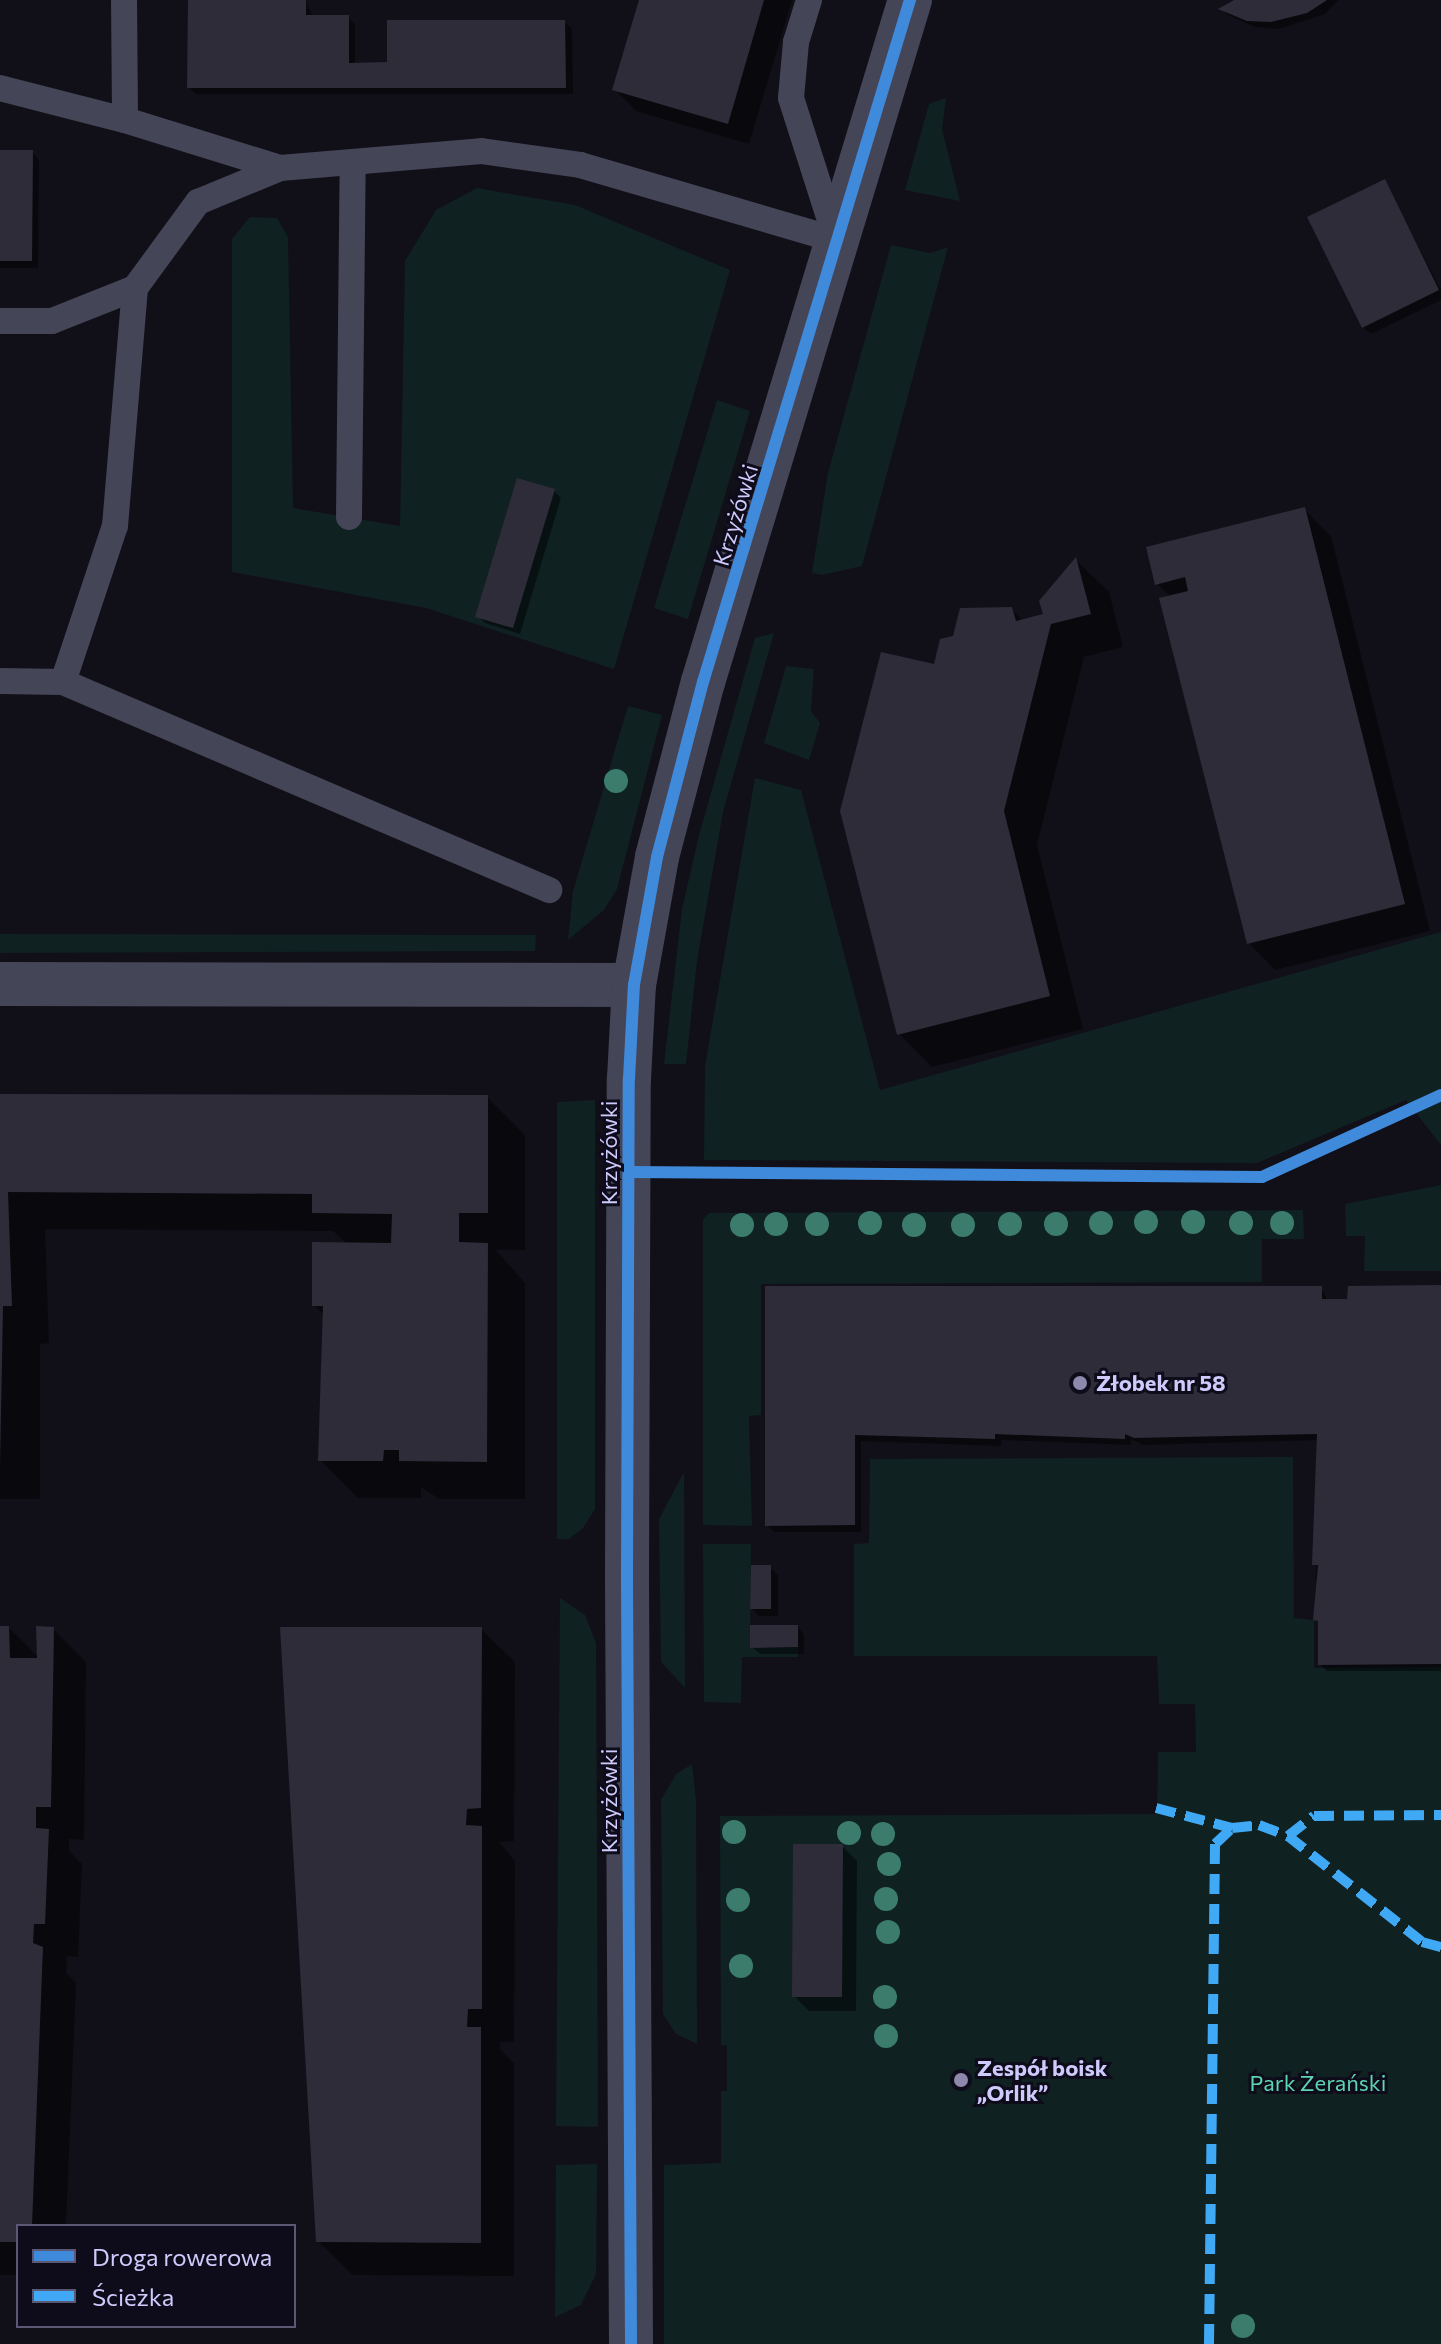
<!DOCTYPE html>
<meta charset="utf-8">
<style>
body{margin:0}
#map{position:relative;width:1441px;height:2344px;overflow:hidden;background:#111018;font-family:Commissioner,sans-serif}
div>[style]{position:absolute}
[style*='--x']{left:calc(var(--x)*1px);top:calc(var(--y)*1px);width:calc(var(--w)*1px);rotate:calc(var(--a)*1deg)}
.green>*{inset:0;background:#102122}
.shadow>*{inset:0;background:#0007}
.building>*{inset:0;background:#2f2c3a}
.lane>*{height:26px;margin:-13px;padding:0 13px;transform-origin:13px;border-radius:13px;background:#454558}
.street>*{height:44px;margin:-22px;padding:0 22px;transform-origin:22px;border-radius:22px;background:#454558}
.quiet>*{height:10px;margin-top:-5px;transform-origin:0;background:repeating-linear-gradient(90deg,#3fa9f5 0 20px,transparent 0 30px)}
.cycleway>*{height:12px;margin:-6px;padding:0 6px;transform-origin:6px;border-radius:6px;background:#408adc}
.trees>*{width:24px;height:24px;margin:-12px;border-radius:50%;background:#3b7c6d}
.dots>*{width:22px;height:22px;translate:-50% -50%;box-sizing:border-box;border:4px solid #0e0c1b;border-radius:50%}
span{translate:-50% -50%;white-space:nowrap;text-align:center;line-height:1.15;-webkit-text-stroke:6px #0e0c1b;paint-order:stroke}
.street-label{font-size:22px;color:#cecafb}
.poi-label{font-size:22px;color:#cecafb;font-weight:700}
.left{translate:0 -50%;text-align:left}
.park-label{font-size:22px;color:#5dd4b2}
.legend{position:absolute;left:16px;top:2224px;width:280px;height:104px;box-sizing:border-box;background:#0e0c1b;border:2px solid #5b5875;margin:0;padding:10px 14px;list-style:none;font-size:24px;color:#cecafb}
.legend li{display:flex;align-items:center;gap:16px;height:40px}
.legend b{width:40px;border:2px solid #5b5875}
</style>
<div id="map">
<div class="green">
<div style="clip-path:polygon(946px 98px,942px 129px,960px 201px,905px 190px,929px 104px)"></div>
<div style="clip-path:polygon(477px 188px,575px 205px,730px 270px,614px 669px,426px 608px,232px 572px,232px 239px,250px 217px,277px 218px,288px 237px,293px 508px,400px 526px,405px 261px,436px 210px)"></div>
<div style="clip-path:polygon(891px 245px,930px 253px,948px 247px,862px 566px,822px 575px,812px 573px,828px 473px)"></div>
<div style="clip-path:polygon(717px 400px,750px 411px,688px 619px,654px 608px)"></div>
<div style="clip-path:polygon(774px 633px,723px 812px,697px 961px,686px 1064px,664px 1064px,682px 909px,699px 835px,755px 638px)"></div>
<div style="clip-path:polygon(786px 666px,814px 669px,811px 711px,820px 723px,809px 760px,764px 743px)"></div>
<div style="clip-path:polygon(628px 706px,662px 715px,617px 889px,604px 910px,568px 940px,573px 891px)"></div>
<div style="clip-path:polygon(755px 778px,801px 790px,880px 1090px,1441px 932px,1441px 1145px,1406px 1100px,1257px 1163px,704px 1160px,705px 1066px)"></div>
<div style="clip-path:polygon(0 934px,536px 935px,535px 951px,0 953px)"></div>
<div style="clip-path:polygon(595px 1100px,595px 1509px,583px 1528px,569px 1539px,557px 1539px,557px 1102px)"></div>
<div style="clip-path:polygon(1441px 1185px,1441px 1271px,1364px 1271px,1365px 1236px,1346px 1236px,1345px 1204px)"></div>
<div style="clip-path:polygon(1303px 1210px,1304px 1239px,1262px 1239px,1262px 1282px,761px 1284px,761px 1415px,749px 1416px,752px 1526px,703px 1525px,703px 1219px,709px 1213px)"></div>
<div style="clip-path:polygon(1293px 1457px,1294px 1618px,1314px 1620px,1314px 1668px,1441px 1667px,1441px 2344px,664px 2344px,664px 2165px,721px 2163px,721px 2091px,727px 2091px,727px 2046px,721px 2045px,720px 1816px,1157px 1814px,1158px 1752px,1196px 1752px,1195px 1704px,1159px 1704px,1157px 1656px,854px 1656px,854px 1544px,869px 1543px,870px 1459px)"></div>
<div style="clip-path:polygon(684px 1472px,685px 1688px,661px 1662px,659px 1519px)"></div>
<div style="clip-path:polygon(703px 1544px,751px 1544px,750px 1648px,798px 1647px,798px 1657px,742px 1657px,741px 1703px,704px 1702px)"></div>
<div style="clip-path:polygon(560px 1598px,585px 1615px,596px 1643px,598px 2127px,556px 2126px)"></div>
<div style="clip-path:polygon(692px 1764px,696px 1801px,697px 2044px,676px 2034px,663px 2014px,661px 1800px,676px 1774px)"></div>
<div style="clip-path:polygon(597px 2164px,596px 2274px,581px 2305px,555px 2317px,556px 2165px)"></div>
</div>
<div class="shadow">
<div style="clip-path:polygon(190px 0,306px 0,313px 17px,348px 17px,355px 24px,355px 65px,389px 64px,565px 22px,572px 29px,573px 94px,196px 94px,189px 87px)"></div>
<div style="clip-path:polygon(641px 0,792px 0,749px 144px,636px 111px,614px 89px)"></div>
<div style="clip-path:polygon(1237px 0,1339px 0,1325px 14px,1279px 29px,1255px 27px,1228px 15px,1222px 9px)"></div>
<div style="clip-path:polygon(0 152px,32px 152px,39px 160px,38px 268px,0 268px)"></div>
<div style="clip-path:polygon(1384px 181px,1441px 290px,1441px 300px,1371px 334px,1363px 327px)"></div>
<div style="clip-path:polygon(554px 491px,561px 498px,520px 634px,485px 623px,478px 616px)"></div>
<div style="clip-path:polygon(1304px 509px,1331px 536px,1430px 931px,1275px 970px,1249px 943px,1171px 597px,1157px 584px)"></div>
<div style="clip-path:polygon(1076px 560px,1109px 592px,1123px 647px,1084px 657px,1037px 845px,1083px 1029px,932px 1067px,899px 1034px,936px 667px,955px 637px,1011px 609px,1023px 621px,1045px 616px)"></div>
<div style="clip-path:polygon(0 1096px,487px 1097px,525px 1135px,525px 1250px,496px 1250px,525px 1283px,525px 1499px,439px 1499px,421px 1487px,421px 1498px,358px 1498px,320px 1460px,324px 1315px,314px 1305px,347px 1244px,333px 1231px,45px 1229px,49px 1343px,40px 1344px,40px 1499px,0 1499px)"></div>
<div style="clip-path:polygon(1441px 1287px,1441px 1671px,1327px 1671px,1320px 1664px,1320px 1624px,1315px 1619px,1319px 1440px,1143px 1445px,1131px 1439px,1131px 1445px,1002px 1440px,1001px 1446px,861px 1441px,861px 1532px,774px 1532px,767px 1525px,767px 1288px,1321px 1288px,1328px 1301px)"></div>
<div style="clip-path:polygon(770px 1567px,778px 1575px,778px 1616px,759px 1616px,752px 1608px)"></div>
<div style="clip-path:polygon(797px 1627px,804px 1634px,804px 1654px,760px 1654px,752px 1647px)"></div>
<div style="clip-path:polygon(0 1628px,9px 1628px,39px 1658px,53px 1629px,86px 1662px,84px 1840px,69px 1839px,69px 1851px,82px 1864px,78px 1957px,67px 1956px,66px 1973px,76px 1983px,66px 2226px,18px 2226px,18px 2275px,0 2275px)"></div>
<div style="clip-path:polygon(481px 1629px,515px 1662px,514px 1841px,499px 1842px,515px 1861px,514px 2042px,500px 2042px,500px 2049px,514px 2063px,514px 2276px,352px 2275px,318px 2241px)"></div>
<div style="clip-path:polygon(842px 1846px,857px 1861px,856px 2011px,809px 2011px,794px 1996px)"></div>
</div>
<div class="building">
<div style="clip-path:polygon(188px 0,306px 0,306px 15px,349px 15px,349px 63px,387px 62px,387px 20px,565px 20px,566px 88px,187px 88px)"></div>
<div style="clip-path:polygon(639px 0,764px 0,728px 124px,612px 90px)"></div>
<div style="clip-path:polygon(1234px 0,1327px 0,1307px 13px,1271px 22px,1247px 21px,1218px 9px)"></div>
<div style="clip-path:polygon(0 150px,33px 150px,32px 261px,0 261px)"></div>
<div style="clip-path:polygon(1385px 179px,1439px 290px,1362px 328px,1307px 217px)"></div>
<div style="clip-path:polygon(517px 478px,555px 489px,513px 628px,475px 617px)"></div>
<div style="clip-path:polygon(1305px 507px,1405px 904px,1247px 944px,1159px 598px,1188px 591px,1185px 577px,1155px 585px,1146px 547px)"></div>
<div style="clip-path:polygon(1076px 557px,1091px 614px,1051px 624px,1004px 811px,1050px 996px,897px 1035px,840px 811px,881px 652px,934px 664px,940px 639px,953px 636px,960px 608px,1012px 607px,1016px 621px,1043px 614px,1039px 601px)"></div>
<div style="clip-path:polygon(0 1094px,488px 1095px,488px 1213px,459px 1213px,459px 1242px,488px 1243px,487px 1462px,399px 1461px,399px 1450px,384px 1450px,383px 1461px,318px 1461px,323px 1306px,312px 1306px,312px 1242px,391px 1243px,392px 1214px,312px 1213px,312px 1194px,8px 1192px,12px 1306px,3px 1306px,0 1466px)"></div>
<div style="clip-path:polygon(1441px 1285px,1441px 1664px,1318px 1665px,1318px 1621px,1313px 1620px,1318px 1565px,1312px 1565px,1317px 1434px,1134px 1438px,1125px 1434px,1125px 1439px,995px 1434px,995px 1439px,855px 1435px,855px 1525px,765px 1526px,765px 1286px,1322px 1286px,1322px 1299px,1347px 1299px,1348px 1286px)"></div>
<div style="clip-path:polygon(751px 1565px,771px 1565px,771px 1609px,750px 1609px)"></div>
<div style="clip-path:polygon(750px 1625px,798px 1625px,798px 1647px,750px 1648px)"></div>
<div style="clip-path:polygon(0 1626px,9px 1626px,10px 1658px,37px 1658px,36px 1626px,54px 1627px,51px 1807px,36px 1807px,36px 1828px,49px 1829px,45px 1924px,34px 1924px,33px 1943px,43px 1947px,32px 2226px,18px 2226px,18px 2242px,0 2242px)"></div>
<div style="clip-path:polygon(280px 1627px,482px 1627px,481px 1808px,467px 1809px,466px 1825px,482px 1826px,482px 2009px,468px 2009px,467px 2027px,481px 2027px,481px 2243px,316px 2242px)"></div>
<div style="clip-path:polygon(793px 1844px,843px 1844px,842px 1997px,792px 1997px)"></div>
</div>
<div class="lane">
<div style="--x:124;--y:0;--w:120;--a:89.5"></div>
<div style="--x:809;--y:0;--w:44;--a:107.2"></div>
<div style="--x:796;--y:42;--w:56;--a:95.1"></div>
<div style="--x:791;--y:98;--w:145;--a:72.3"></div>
<div style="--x:0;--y:88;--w:129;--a:14.4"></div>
<div style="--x:125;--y:120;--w:162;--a:17.2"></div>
<div style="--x:0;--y:321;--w:52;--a:0"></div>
<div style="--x:52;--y:321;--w:89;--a:-21.7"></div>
<div style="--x:135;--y:288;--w:107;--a:-53.8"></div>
<div style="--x:198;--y:202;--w:89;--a:-22.5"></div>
<div style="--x:280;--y:168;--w:202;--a:-4.8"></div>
<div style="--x:481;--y:151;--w:100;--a:8"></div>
<div style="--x:580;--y:165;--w:267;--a:16.3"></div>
<div style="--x:349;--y:517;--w:355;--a:-89.4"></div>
<div style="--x:0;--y:681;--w:63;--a:0.9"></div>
<div style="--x:63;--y:682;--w:529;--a:23.17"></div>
<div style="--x:63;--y:682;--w:164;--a:-71.6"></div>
<div style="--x:115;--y:526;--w:239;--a:-85.2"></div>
</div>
<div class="street">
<div style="--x:0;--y:984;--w:634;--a:0.09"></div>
<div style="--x:631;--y:2344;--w:768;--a:-90.3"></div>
<div style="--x:627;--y:1576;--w:497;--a:-89.8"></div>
<div style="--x:629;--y:1079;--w:94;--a:-87"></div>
<div style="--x:634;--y:985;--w:130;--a:-79.8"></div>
<div style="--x:657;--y:857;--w:181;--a:-75.3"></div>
<div style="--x:703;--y:682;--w:713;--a:-73.12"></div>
</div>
<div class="quiet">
<div style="--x:1156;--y:1808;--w:79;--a:14.7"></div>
<div style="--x:1288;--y:1836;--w:33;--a:-38"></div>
<div style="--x:1314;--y:1816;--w:127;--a:-0.5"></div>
<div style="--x:1209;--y:2344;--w:500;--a:-89.31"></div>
<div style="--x:1215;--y:1844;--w:23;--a:-43"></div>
<div style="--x:1232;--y:1828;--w:27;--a:-6"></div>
<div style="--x:1259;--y:1825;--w:31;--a:21"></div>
<div style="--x:1288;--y:1836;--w:171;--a:38.3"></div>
<div style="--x:1422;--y:1942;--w:20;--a:15"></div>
</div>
<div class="cycleway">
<div style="--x:630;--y:1172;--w:632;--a:0.45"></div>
<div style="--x:1262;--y:1177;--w:197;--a:-24.6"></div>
<div style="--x:631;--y:2344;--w:768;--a:-90.3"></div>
<div style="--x:627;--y:1576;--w:497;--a:-89.8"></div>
<div style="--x:629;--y:1079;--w:94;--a:-87"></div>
<div style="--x:634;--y:985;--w:130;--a:-79.8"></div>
<div style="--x:657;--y:857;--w:181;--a:-75.3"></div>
<div style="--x:703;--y:682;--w:713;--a:-73.12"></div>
</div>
<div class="trees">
<div style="left:616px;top:781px"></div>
<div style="left:1146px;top:1222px"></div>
<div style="left:1193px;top:1222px"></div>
<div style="left:870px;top:1223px"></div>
<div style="left:1101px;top:1223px"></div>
<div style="left:1241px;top:1223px"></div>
<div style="left:1282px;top:1223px"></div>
<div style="left:776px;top:1224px"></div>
<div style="left:817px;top:1224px"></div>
<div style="left:1010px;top:1224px"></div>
<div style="left:1056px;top:1224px"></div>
<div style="left:742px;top:1225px"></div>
<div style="left:914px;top:1225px"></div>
<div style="left:963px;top:1225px"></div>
<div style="left:734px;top:1832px"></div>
<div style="left:849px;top:1833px"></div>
<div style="left:883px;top:1834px"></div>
<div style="left:889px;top:1864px"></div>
<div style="left:886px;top:1899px"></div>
<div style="left:738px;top:1900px"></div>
<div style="left:888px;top:1932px"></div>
<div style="left:741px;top:1966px"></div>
<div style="left:885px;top:1997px"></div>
<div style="left:886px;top:2036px"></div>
<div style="left:1243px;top:2326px"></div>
</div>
<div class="dots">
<div style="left:1080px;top:1383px;background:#8c89ac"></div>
<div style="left:961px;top:2080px;background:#8c89ac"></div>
</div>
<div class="street-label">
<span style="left:735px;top:515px;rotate:-73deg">Krzyżówki</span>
<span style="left:609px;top:1153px;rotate:-90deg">Krzyżówki</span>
<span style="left:609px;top:1801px;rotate:-90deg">Krzyżówki</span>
</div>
<div class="poi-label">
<span class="left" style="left:1096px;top:1383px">Żłobek nr 58</span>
<span class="left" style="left:977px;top:2080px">Zespół boisk<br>„Orlik”</span>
</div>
<div class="park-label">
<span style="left:1318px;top:2083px">Park Żerański</span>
</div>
<ul class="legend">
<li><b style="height:10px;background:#408adc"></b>Droga rowerowa</li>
<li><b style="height:10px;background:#3fa9f5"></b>Ścieżka</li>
</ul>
</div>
